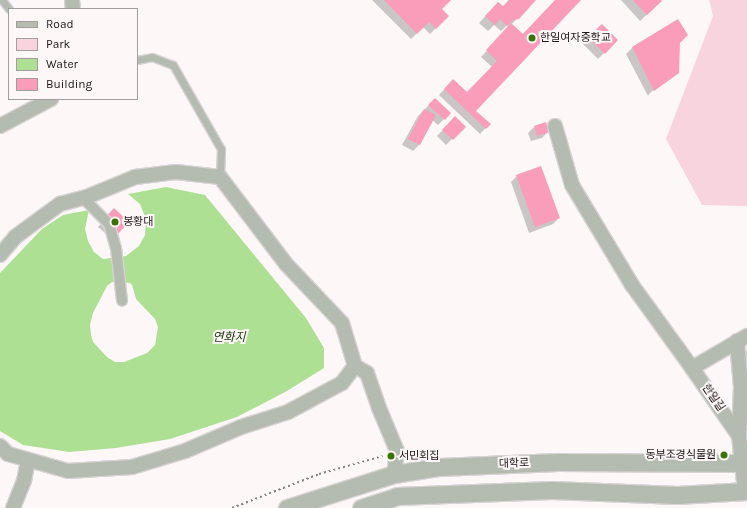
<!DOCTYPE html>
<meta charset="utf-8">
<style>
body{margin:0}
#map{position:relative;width:747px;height:508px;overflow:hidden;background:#fdf7f8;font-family:Karla,"Noto Sans KR",sans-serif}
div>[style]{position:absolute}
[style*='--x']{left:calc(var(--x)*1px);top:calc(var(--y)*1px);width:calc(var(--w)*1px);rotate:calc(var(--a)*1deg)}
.green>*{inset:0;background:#f8d4de}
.water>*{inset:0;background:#aee093}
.shadow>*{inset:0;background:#0003}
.building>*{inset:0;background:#f99dba}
.path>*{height:2px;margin-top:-1px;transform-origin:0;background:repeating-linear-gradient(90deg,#8b8385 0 2px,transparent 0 5px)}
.roads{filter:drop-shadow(1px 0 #d9d3d4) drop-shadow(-1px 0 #d9d3d4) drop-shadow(0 1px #d9d3d4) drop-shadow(0 -1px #d9d3d4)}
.service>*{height:7px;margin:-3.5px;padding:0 3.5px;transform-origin:3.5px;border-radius:3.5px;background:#b4bbb1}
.pedestrian>*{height:10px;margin:-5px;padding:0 5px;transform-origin:5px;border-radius:5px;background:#b4bbb1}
.minor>*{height:14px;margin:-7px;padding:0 7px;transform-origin:7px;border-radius:7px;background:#b4bbb1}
.tertiary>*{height:17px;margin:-8.5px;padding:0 8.5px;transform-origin:8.5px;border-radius:8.5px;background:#b4bbb1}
.dots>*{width:11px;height:11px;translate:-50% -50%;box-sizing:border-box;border:2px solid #fdf7f8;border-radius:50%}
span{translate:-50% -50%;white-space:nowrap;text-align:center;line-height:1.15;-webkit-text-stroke:4px #fdf7f8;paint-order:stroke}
.poi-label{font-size:11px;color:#1f1518}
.left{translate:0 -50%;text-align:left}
.right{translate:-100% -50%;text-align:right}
.street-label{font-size:11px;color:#1f1518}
.water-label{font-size:12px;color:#143300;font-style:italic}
.legend{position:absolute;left:8px;top:8px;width:130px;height:92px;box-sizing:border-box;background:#fdf7f8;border:1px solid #a49d9e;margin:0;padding:5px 7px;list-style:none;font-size:12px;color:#1f1518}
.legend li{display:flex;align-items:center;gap:8px;height:20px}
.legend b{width:20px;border:1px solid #a49d9e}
</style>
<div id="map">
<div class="green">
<div style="clip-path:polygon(709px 0,747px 0,747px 206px,702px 205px,666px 139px,713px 16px)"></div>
</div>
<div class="water">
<div style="clip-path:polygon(evenodd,166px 187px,205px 195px,306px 318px,324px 348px,324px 368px,287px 391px,237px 417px,170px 439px,116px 448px,69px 452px,23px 445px,0 431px,0 273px,42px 229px,63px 215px,89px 210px,85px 229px,88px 241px,94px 252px,103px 259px,126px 256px,139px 246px,145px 235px,146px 219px,140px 204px,128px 194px,166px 187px,112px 282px,130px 283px,132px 285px,136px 299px,155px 319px,158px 327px,155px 345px,147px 353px,124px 362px,115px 362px,107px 357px,93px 342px,91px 335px,90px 325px,93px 313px,107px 286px,112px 282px)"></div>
</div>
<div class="shadow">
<div style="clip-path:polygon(372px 0,450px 0,441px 9px,442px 22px,430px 34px,423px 27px,411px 39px)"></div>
<div style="clip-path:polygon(509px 0,534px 0,511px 25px,522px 35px,556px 0,579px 0,475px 111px,489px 124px,480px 134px,439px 95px,453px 80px,467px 94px,492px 67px,481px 57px,511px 25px,506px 26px,501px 31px,494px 25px,488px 31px,479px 23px,492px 9px,503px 7px)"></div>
<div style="clip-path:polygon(621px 0,660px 0,661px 1px,640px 21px)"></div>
<div style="clip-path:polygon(678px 21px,678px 73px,650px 93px,648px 96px,626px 54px,632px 48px)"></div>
<div style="clip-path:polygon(602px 25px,617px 40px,598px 59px,583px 44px)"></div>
<div style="clip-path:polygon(435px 99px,450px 113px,438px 125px,432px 120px,419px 145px,413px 151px,402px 145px,418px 116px)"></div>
<div style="clip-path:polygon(455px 118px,464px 127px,446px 145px,437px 136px)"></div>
<div style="clip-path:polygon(534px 127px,548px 132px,542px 138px,531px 141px,528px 133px)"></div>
<div style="clip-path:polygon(517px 176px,559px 218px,553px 224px,529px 233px,511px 182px)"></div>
<div style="clip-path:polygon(114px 210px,112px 239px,98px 227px)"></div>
<div style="clip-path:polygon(747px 350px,747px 373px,745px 374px,738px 359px)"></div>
</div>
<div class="building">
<div style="clip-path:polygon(384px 0,451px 0,442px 9px,449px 16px,436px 29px,429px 22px,417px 34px)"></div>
<div style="clip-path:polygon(509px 0,536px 0,519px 19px,513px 20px,507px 26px,500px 19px,495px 25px,485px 16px,498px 2px,503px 6px)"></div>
<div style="clip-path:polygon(555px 0,581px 0,476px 111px,491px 124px,486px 129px,444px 89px,453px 79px,467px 92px,497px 61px,486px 50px,511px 23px,523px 34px)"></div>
<div style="clip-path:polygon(633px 0,661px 0,662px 1px,647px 15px)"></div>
<div style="clip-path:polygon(678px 19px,688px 35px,680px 43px,679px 73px,654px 91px,632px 47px)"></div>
<div style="clip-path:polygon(602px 24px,618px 40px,605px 54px,588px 37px)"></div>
<div style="clip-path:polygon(435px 98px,451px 113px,445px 120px,428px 105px)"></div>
<div style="clip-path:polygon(424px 109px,436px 115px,420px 145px,408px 139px)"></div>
<div style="clip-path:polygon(455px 116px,466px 127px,453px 140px,442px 130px)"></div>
<div style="clip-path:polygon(546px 122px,549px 132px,537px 136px,534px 126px)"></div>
<div style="clip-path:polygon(541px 166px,560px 218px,535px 227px,516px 175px)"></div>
<div style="clip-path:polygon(114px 208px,129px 222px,116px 236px,101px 222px)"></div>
</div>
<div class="path">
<div style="--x:232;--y:508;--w:93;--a:-21.3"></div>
<div style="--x:319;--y:474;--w:66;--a:-15.7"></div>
</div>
<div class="roads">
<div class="service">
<div style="--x:2;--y:0;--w:11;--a:52"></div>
<div style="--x:137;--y:60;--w:15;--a:-11"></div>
<div style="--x:152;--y:57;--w:22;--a:21"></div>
<div style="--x:173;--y:65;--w:97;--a:60.3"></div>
<div style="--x:221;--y:149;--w:28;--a:92"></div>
</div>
<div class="pedestrian">
<div style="--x:82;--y:197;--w:38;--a:45"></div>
<div style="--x:109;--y:224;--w:25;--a:74"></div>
<div style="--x:116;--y:248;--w:53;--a:83.5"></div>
</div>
<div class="minor">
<div style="--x:72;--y:0;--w:9;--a:84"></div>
<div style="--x:0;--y:126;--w:58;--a:-27.9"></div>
<div style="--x:555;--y:126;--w:61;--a:73.9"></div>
<div style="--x:572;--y:185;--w:117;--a:59"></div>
<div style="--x:632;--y:285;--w:102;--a:54.1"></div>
<div style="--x:0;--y:255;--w:23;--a:-50"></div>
<div style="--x:15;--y:237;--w:56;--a:-36.3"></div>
<div style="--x:60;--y:204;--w:30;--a:-15"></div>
<div style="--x:89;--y:196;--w:50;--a:-22.4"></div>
<div style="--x:135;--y:177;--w:41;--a:-7"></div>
<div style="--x:176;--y:172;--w:44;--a:6.5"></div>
<div style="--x:220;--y:177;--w:109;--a:52.8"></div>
<div style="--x:286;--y:264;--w:81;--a:46.5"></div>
<div style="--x:342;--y:323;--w:45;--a:73.2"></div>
<div style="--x:355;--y:366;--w:14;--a:30"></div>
<div style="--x:367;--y:373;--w:37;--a:71"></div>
<div style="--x:379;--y:408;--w:47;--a:67.3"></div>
<div style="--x:397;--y:451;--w:23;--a:97"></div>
<div style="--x:737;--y:341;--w:46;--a:85"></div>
<div style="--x:741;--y:387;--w:49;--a:92.3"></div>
<div style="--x:0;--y:446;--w:11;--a:45"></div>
<div style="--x:8;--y:454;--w:62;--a:15.8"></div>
<div style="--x:68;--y:471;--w:64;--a:-3.6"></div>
<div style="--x:132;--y:467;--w:55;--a:-16.8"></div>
<div style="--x:185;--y:451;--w:61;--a:-23.2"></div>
<div style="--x:241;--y:427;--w:49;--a:-17.7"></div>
<div style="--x:288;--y:412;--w:61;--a:-28.2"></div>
<div style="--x:342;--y:383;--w:21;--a:-53"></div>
<div style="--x:745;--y:491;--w:55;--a:-96.2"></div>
<div style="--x:739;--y:436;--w:83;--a:-124.7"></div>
<div style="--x:692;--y:368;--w:64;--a:-30.2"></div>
<div style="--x:13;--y:508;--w:29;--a:-68"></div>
<div style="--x:24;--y:481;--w:21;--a:-79"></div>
</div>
<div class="tertiary">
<div style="--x:287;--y:508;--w:112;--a:-17.6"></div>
<div style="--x:394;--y:474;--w:46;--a:-8.8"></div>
<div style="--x:439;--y:467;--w:119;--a:-2.4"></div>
<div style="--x:558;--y:462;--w:189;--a:0.3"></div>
<div style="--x:361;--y:508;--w:38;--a:-18"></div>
<div style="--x:397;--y:496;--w:155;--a:-2.2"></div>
<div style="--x:552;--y:490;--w:125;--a:2.3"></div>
<div style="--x:677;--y:495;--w:70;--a:-3.3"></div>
</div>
</div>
<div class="dots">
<div style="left:532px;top:38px;background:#3a7305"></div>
<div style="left:115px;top:222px;background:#3a7305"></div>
<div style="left:724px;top:455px;background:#3a7305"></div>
<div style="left:391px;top:456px;background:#3a7305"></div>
</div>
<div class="poi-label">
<span class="left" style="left:540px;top:38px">한일여자중학교</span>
<span class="left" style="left:123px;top:222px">봉황대</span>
<span class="right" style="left:716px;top:455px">동부조경식물원</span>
<span class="left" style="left:399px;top:456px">서민회집</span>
</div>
<div class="street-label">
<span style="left:713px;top:398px;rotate:55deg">한일길</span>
<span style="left:514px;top:464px;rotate:-2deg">대학로</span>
</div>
<div class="water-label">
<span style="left:229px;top:338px">연화지</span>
</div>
<ul class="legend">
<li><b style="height:5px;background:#b4bbb1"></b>Road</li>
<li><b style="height:11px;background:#f8d4de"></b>Park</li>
<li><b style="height:11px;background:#aee093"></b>Water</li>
<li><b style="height:11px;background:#f99dba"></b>Building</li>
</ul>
</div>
